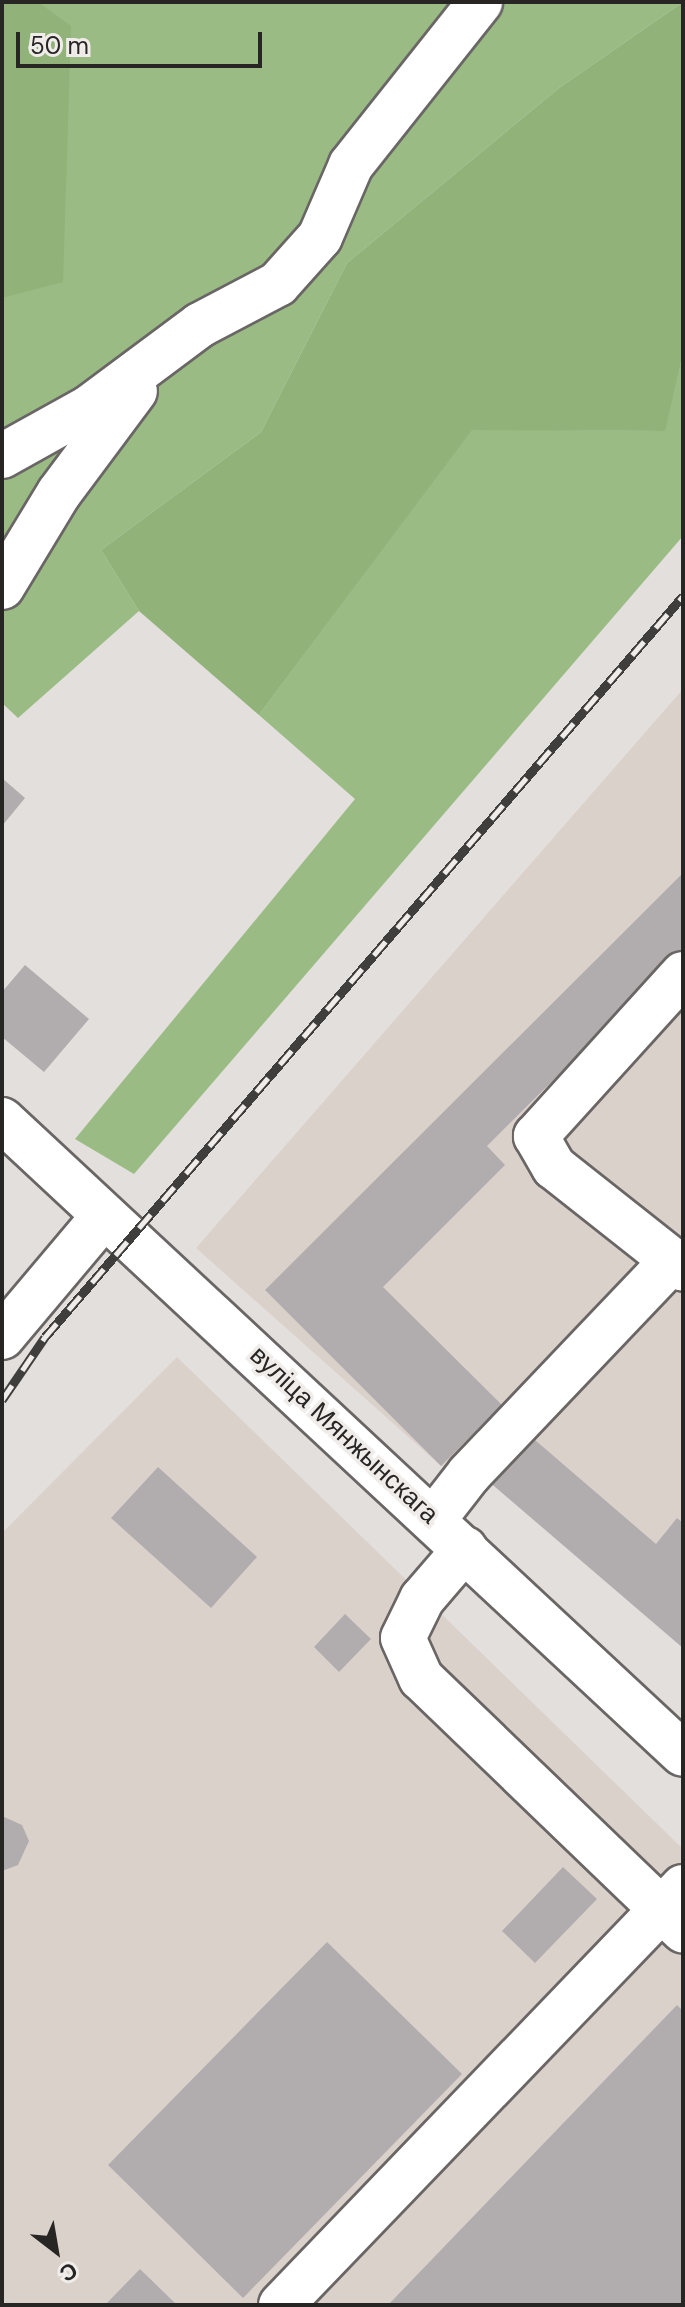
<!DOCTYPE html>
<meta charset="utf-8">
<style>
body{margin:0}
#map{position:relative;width:685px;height:2307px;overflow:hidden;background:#e3dfdd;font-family:"DM Sans",sans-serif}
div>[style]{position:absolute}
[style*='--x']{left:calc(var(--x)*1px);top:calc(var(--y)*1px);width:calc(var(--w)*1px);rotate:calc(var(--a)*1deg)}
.built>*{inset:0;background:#dbd1cb}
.green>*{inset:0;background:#9abc84}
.forest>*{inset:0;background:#91b37a}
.building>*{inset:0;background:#b1adaf}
.roads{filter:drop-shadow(2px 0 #6a6665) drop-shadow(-2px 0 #6a6665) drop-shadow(0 2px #6a6665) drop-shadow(0 -2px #6a6665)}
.minor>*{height:44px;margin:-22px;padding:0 22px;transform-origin:22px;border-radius:22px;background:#fff}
.rail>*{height:9px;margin-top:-4.5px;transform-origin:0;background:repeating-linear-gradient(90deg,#f0ecea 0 18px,#3f3e3d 0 36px);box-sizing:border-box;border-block:2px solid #3f3e3d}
span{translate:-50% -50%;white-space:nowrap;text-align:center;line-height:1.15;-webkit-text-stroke:7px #f0ecea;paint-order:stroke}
.street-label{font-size:26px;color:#272625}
.frame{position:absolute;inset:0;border:4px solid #272625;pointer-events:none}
.north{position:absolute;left:16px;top:2211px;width:80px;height:80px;-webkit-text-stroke:6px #f0ecea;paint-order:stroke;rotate:149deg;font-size:22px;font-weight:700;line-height:32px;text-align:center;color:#272625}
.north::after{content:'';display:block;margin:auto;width:28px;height:36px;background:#272625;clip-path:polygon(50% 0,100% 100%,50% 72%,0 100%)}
.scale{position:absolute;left:16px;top:32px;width:246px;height:36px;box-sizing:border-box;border:4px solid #272625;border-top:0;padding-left:10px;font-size:24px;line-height:28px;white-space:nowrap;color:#272625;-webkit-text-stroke:6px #f0ecea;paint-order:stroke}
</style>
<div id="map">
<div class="built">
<div style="clip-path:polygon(683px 689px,683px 1648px,488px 1480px,441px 1466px,196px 1248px)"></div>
<div style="clip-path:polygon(177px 1357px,683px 1849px,683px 2305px,2px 2305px,2px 1533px)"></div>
</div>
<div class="green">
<div style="clip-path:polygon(2px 2px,683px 2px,559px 88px,347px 263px,261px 432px,101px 550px,139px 611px,18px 718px,2px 703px)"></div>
<div style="clip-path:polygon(683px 354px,683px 536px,134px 1174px,75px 1139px,355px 799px,259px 715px,472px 429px,664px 431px)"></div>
</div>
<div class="forest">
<div style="clip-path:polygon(2px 2px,38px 2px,71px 26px,63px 282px,2px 298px)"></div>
<div style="clip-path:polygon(683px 2px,683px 354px,665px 431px,472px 430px,259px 715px,139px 611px,101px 550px,261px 432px,347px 263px,559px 88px)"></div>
</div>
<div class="building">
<div style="clip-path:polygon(2px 778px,25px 798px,2px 826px)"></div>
<div style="clip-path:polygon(683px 873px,683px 951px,487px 1146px,505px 1165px,383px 1287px,502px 1405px,441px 1466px,265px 1290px)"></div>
<div style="clip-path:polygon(25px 965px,89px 1019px,44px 1072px,2px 1037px,2px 992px)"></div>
<div style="clip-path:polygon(528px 1434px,656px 1544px,677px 1518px,683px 1523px,683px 1648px,487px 1480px)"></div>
<div style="clip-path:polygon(158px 1467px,257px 1557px,211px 1608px,111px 1518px)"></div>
<div style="clip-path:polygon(345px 1614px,371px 1639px,339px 1672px,314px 1647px)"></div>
<div style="clip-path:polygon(2px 1816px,22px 1825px,29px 1841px,18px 1865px,2px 1871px)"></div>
<div style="clip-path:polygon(563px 1867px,597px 1899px,535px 1963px,502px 1931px)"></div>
<div style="clip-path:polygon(327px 1942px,462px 2074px,243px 2298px,108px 2165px)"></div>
<div style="clip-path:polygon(677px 2005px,683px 2011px,683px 2305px,388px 2305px)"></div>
<div style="clip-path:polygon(140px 2269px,177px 2305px,105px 2305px)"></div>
</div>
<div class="roads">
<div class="minor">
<div style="--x:2;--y:456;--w:101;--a:-29.1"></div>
<div style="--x:90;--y:407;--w:137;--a:-36.7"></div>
<div style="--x:200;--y:325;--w:88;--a:-27.7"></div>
<div style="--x:278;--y:284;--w:63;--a:-48.2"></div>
<div style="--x:320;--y:237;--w:78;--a:-66.7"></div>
<div style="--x:351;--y:165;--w:208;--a:-51.6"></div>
<div style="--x:2;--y:587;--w:110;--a:-58.8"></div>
<div style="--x:59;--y:493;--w:127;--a:-53.3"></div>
<div style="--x:683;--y:974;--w:219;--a:132.2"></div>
<div style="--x:536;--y:1136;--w:36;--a:60"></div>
<div style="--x:554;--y:1167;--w:164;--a:38.3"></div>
<div style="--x:2;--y:1120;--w:930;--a:42.95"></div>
<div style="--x:2;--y:1337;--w:158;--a:-49.9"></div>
<div style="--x:434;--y:1519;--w:57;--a:-52.1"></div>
<div style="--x:469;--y:1474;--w:294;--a:-46.4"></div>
<div style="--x:465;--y:1549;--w:66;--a:130.7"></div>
<div style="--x:422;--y:1599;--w:43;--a:116"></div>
<div style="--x:403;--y:1638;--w:44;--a:65.8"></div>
<div style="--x:421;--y:1678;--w:364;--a:43.9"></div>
<div style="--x:281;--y:2305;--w:580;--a:-46.12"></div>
</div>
</div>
<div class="rail">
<div style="--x:2;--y:1400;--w:76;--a:-55.7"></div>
<div style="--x:45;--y:1337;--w:978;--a:-49.27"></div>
</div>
<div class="street-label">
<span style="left:344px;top:1435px;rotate:43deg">вуліца Мянжынскага</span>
</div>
<div class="frame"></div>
<div class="north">С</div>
<div class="scale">50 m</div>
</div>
